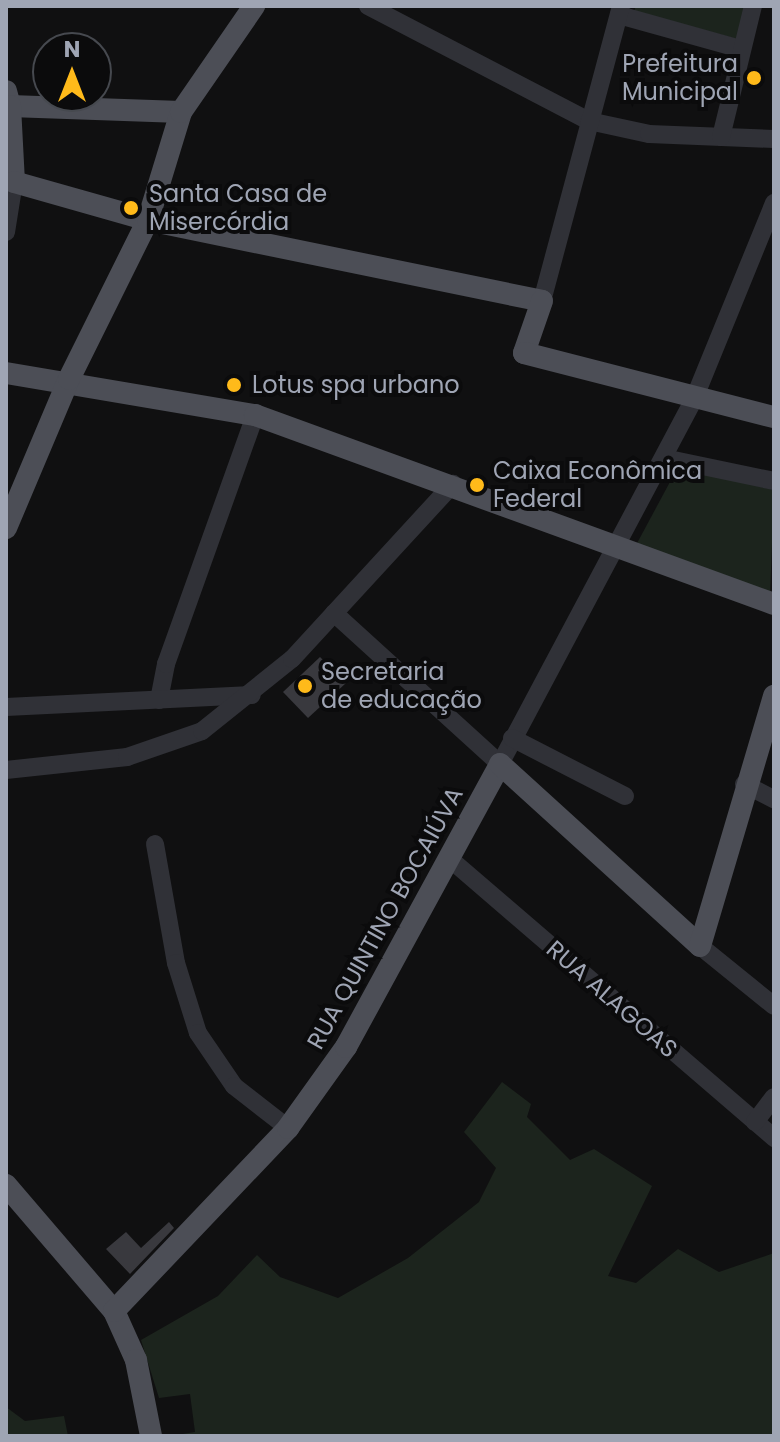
<!DOCTYPE html>
<meta charset="utf-8">
<style>
body{margin:0}
#map{position:relative;width:780px;height:1442px;overflow:hidden;background:#101011;font-family:Poppins,sans-serif}
div>[style]{position:absolute}
[style*='--x']{left:calc(var(--x)*1px);top:calc(var(--y)*1px);width:calc(var(--w)*1px);rotate:calc(var(--a)*1deg)}
.green>*{inset:0;background:#1c241d}
.building>*{inset:0;background:#39393e}
.minor>*{height:18px;margin:-9px;padding:0 9px;transform-origin:9px;border-radius:9px;background:#303137}
.major>*{height:22px;margin:-11px;padding:0 11px;transform-origin:11px;border-radius:11px;background:#4c4e56}
.dots>*{width:22px;height:22px;translate:-50% -50%;box-sizing:border-box;border:4px solid #0b0b0c;border-radius:50%}
span{translate:-50% -50%;white-space:nowrap;text-align:center;line-height:1.15;-webkit-text-stroke:8px #0b0b0c;paint-order:stroke}
.poi-label{font-size:24px;color:#9fa5b4}
.right{translate:-100% -50%;text-align:right}
.left{translate:0 -50%;text-align:left}
.street-label{font-size:24px;color:#9fa5b4}
.frame{position:absolute;inset:0;border:8px solid #9fa5b4;pointer-events:none}
.north{position:absolute;left:32px;top:32px;width:80px;height:80px;box-sizing:border-box;background:#0b0b0c;border:2px solid #46494f;border-radius:50%;rotate:0deg;font-size:22px;font-weight:700;line-height:32px;text-align:center;color:#9fa5b4}
.north::after{content:'';display:block;margin:auto;width:28px;height:36px;background:#ffba1a;clip-path:polygon(50% 0,100% 100%,50% 72%,0 100%)}
</style>
<div id="map">
<div class="green">
<div style="clip-path:polygon(636px 6px,747px 6px,737px 39px,634px 11px)"></div>
<div style="clip-path:polygon(678px 467px,774px 490px,770px 596px,635px 547px)"></div>
<div style="clip-path:polygon(502px 1082px,531px 1104px,527px 1117px,570px 1160px,594px 1149px,652px 1186px,608px 1276px,636px 1283px,678px 1249px,719px 1272px,774px 1253px,774px 1436px,170px 1436px,195px 1432px,190px 1394px,159px 1398px,141px 1340px,218px 1296px,257px 1255px,280px 1277px,338px 1298px,408px 1258px,479px 1202px,496px 1168px,464px 1132px)"></div>
<div style="clip-path:polygon(6px 1407px,25px 1421px,64px 1416px,68px 1436px,6px 1436px)"></div>
</div>
<div class="building">
<div style="clip-path:polygon(320px 657px,346px 683px,308px 718px,283px 692px)"></div>
<div style="clip-path:polygon(169px 1222px,174px 1228px,130px 1274px,106px 1249px,126px 1232px,141px 1248px)"></div>
</div>
<div class="minor">
<div style="--x:368;--y:6;--w:249;--a:27.5"></div>
<div style="--x:589;--y:121;--w:61;--a:12.2"></div>
<div style="--x:649;--y:134;--w:125;--a:2.3"></div>
<div style="--x:619;--y:15;--w:127;--a:15.6"></div>
<div style="--x:721;--y:137;--w:135;--a:-76.3"></div>
<div style="--x:6;--y:232;--w:51;--a:-80.9"></div>
<div style="--x:542;--y:301;--w:305;--a:-75"></div>
<div style="--x:664;--y:458;--w:112;--a:11.8"></div>
<div style="--x:334;--y:613;--w:224;--a:42.3"></div>
<div style="--x:500;--y:764;--w:413;--a:-62"></div>
<div style="--x:694;--y:399;--w:212;--a:-67.8"></div>
<div style="--x:159;--y:700;--w:37;--a:-79"></div>
<div style="--x:166;--y:664;--w:264;--a:-70.3"></div>
<div style="--x:6;--y:707;--w:246;--a:-2.8"></div>
<div style="--x:512;--y:738;--w:127;--a:27.2"></div>
<div style="--x:6;--y:770;--w:122;--a:-6.1"></div>
<div style="--x:127;--y:757;--w:79;--a:-19.1"></div>
<div style="--x:202;--y:731;--w:115;--a:-38.7"></div>
<div style="--x:292;--y:659;--w:238;--a:-47.4"></div>
<div style="--x:744;--y:784;--w:34;--a:27"></div>
<div style="--x:155;--y:844;--w:121;--a:80"></div>
<div style="--x:176;--y:963;--w:73;--a:72.6"></div>
<div style="--x:198;--y:1033;--w:64;--a:55.8"></div>
<div style="--x:234;--y:1086;--w:68;--a:37.9"></div>
<div style="--x:450;--y:859;--w:428;--a:40.7"></div>
<div style="--x:700;--y:946;--w:95;--a:39"></div>
<div style="--x:755;--y:1122;--w:31;--a:-53"></div>
</div>
<div class="major">
<div style="--x:6;--y:91;--w:16;--a:75"></div>
<div style="--x:10;--y:106;--w:171;--a:2"></div>
<div style="--x:10;--y:106;--w:76;--a:87"></div>
<div style="--x:14;--y:182;--w:139;--a:15.8"></div>
<div style="--x:148;--y:220;--w:402;--a:11.6"></div>
<div style="--x:542;--y:301;--w:55;--a:109.1"></div>
<div style="--x:524;--y:353;--w:258;--a:14.4"></div>
<div style="--x:6;--y:373;--w:253;--a:9.6"></div>
<div style="--x:255;--y:415;--w:552;--a:20.01"></div>
<div style="--x:6;--y:528;--w:162;--a:-67.1"></div>
<div style="--x:69;--y:379;--w:178;--a:-63.6"></div>
<div style="--x:148;--y:220;--w:113;--a:-73"></div>
<div style="--x:181;--y:112;--w:129;--a:-55.4"></div>
<div style="--x:6;--y:1185;--w:166;--a:49.4"></div>
<div style="--x:114;--y:1311;--w:54;--a:65.8"></div>
<div style="--x:136;--y:1360;--w:77;--a:78.8"></div>
<div style="--x:114;--y:1311;--w:253;--a:-46.4"></div>
<div style="--x:288;--y:1128;--w:100;--a:-54.4"></div>
<div style="--x:346;--y:1047;--w:322;--a:-61.4"></div>
<div style="--x:500;--y:764;--w:270;--a:42.3"></div>
<div style="--x:700;--y:946;--w:261;--a:-73.5"></div>
</div>
<div class="dots">
<div style="left:754px;top:78px;background:#ffba1a"></div>
<div style="left:131px;top:208px;background:#ffba1a"></div>
<div style="left:234px;top:385px;background:#ffba1a"></div>
<div style="left:477px;top:485px;background:#ffba1a"></div>
<div style="left:305px;top:686px;background:#ffba1a"></div>
</div>
<div class="poi-label">
<span class="right" style="left:738px;top:78px">Prefeitura<br>Municipal</span>
<span class="left" style="left:149px;top:208px">Santa Casa de<br>Misercórdia</span>
<span class="left" style="left:252px;top:385px">Lotus spa urbano</span>
<span class="left" style="left:493px;top:485px">Caixa Econômica<br>Federal</span>
<span class="left" style="left:321px;top:686px">Secretaria<br>de educação</span>
</div>
<div class="street-label">
<span style="left:385px;top:918px;rotate:-61deg">RUA QUINTINO BOCAIÚVA</span>
<span style="left:612px;top:999px;rotate:41deg">RUA ALAGOAS</span>
</div>
<div class="frame"></div>
<div class="north">N</div>
</div>
